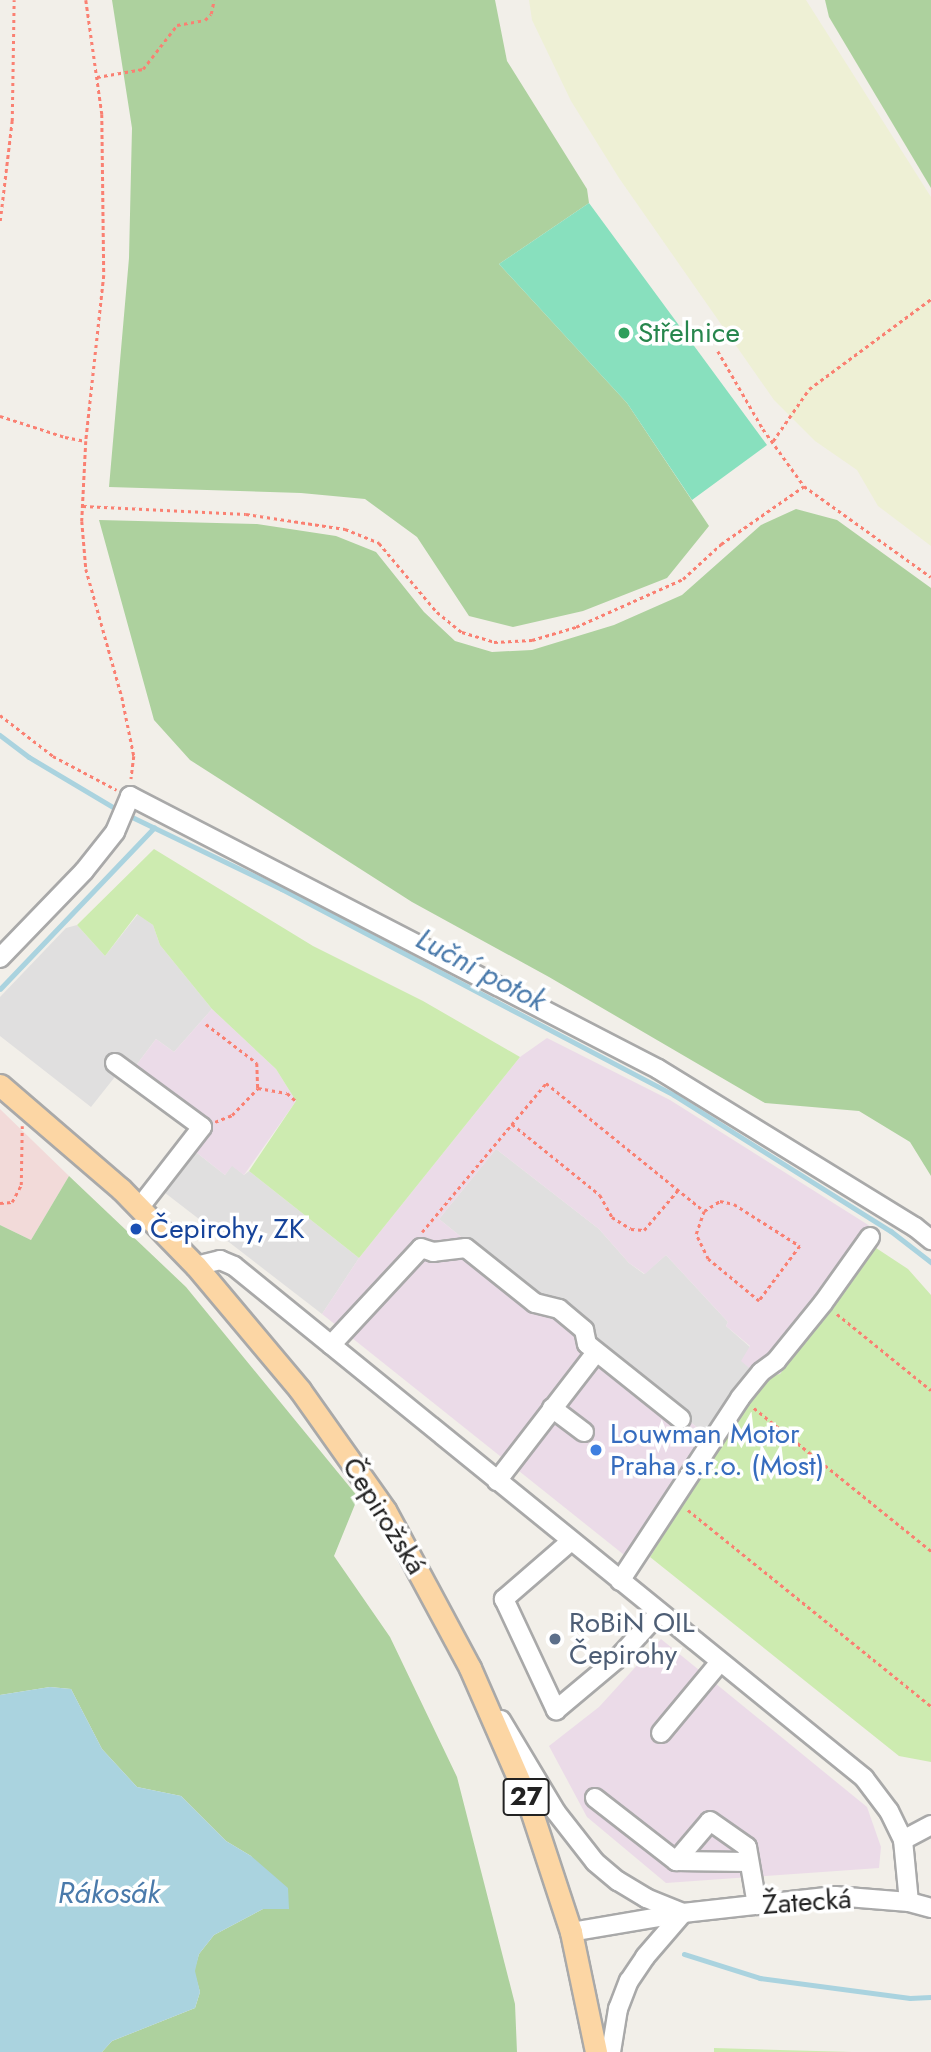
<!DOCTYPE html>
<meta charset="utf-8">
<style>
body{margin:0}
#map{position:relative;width:931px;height:2052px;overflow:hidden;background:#f2efe9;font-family:Jost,sans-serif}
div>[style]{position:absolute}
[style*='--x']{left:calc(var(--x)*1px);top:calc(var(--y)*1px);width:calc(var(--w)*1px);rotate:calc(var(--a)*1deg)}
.residential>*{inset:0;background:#e0dfdf}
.commercial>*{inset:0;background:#f2dad9}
.industrial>*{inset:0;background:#ebdbe8}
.farmland>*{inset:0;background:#eef0d5}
.grass>*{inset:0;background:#cdebb0}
.forest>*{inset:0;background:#add19e}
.pitch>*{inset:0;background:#88e0be}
.water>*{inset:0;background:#aad3df}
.stream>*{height:4.5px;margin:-2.25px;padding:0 2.25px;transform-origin:2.25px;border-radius:2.25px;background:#aad3df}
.path>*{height:2.5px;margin-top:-1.25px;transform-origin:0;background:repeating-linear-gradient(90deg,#fa8072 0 3.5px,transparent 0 7px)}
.roads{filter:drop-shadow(2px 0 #a9a9a9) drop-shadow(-2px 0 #a9a9a9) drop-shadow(0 2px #a9a9a9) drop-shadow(0 -2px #a9a9a9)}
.minor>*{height:18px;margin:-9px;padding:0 9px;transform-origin:9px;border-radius:9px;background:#fff}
.major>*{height:21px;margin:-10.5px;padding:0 10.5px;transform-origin:10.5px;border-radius:10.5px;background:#fcd6a4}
.dots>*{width:19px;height:19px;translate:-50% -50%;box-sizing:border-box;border:4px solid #fff;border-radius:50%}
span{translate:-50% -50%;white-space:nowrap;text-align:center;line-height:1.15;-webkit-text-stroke:7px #fff;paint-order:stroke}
.shield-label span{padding:2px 5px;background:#fff;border:2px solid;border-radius:5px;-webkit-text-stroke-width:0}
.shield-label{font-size:26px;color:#222;font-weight:700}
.leisure-label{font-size:28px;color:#27864d}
.left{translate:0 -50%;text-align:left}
.transit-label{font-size:28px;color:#164399}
.shop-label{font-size:28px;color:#366cbe}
.street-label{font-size:28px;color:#222}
.service-label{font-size:28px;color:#4e5e75}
.water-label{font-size:30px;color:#4a7aab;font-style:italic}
</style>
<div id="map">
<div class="residential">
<div style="clip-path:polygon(138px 914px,153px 925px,160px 945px,212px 1009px,174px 1052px,156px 1039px,126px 1079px,118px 1073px,91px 1107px,0 1036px,0 997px,66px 928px,77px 925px,105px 956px)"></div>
<div style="clip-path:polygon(192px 1149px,225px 1175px,232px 1165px,244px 1175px,249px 1171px,359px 1258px,322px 1314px,160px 1189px)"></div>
<div style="clip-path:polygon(496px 1149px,599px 1229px,629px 1263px,644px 1274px,666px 1255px,728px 1322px,726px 1326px,750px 1347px,761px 1378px,719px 1445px,439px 1219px)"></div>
</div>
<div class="commercial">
<div style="clip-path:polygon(0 1109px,69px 1176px,31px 1240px,0 1225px)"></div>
</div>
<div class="industrial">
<div style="clip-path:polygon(212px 1009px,276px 1069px,296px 1101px,244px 1175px,232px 1166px,225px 1175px,192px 1149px,202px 1138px,126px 1079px,156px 1039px,174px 1052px)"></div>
<div style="clip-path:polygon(547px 1038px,670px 1100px,881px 1233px,780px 1374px,761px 1378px,741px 1361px,750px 1346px,726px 1326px,728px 1322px,666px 1255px,645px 1274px,629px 1263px,599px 1229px,496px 1149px,439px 1219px,719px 1445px,650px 1557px,638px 1566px,322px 1314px,359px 1258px,520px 1057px)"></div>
<div style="clip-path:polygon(661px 1639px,867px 1807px,881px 1847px,879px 1868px,666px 1883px,587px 1817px,549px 1746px,599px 1707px)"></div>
</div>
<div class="farmland">
<div style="clip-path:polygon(529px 0,806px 0,931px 197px,931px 546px,878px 506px,857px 470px,815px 441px,774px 400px,619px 178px,571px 101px,532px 20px)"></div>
</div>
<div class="grass">
<div style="clip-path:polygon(154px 849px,313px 946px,423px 1001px,520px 1057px,359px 1258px,249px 1171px,296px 1101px,276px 1069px,212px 1009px,160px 945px,153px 925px,137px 914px,105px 956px,77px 925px)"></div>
<div style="clip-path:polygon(873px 1246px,908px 1269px,931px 1295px,931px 1762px,899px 1756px,650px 1557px,761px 1378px,780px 1374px)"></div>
<div style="clip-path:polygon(714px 2048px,852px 2052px,714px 2052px)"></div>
</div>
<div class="forest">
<div style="clip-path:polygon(112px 0,495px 0,507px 61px,587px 189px,589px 203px,499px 264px,627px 403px,709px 526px,667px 578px,583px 611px,513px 627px,469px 616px,417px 537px,365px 499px,301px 493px,109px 487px,129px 258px,132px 128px)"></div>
<div style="clip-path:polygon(825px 0,931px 0,931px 188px,829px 17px)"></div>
<div style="clip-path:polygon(796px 509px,837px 520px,931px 588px,931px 1176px,910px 1142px,859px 1111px,765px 1103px,549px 977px,412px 902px,190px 760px,154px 720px,99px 520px,257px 524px,336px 536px,376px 552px,424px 612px,455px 641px,492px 652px,532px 650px,614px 625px,682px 595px,761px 525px)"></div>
<div style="clip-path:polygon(69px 1176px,186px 1287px,358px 1497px,334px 1556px,390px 1637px,457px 1777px,515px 2004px,517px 2052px,102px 2052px,112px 2041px,195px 2008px,200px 1992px,194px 1971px,199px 1954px,214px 1935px,263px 1909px,289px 1909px,251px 1856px,226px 1841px,181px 1796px,137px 1787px,102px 1749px,71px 1689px,50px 1687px,0 1695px,0 1225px,31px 1240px)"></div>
</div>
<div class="pitch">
<div style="clip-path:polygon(589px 203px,767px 445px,692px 500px,627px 403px,499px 264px)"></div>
</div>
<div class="water">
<div style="clip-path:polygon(50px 1687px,71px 1689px,102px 1749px,137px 1787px,181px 1796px,226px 1841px,251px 1856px,288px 1888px,289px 1909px,263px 1909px,214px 1935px,199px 1954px,195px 1971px,200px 1992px,195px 2008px,112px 2041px,102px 2052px,0 2052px,0 1695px)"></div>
</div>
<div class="stream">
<div style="--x:0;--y:735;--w:36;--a:37"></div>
<div style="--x:29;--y:757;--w:104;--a:30.8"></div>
<div style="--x:126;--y:814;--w:173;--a:25.7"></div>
<div style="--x:282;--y:889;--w:443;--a:27.7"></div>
<div style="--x:674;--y:1095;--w:256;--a:32.1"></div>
<div style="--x:891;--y:1231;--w:51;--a:37.8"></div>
<div style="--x:0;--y:989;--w:223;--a:-46.3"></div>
<div style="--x:684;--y:1954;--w:80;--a:17.5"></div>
<div style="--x:760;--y:1978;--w:151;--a:7.6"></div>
<div style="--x:910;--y:1998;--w:21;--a:-3"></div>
</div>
<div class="path">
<div style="--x:86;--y:0;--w:115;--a:82"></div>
<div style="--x:102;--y:114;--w:161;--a:89.3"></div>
<div style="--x:104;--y:275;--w:167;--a:96.2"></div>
<div style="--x:86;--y:441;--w:80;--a:92.9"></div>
<div style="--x:82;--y:521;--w:48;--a:85.2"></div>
<div style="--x:86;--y:569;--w:133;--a:74.3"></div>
<div style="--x:122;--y:697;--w:60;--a:78.5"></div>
<div style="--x:134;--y:756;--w:23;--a:97"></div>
<div style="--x:97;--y:77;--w:47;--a:-9.9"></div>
<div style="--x:143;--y:69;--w:56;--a:-52.3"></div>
<div style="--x:177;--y:25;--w:28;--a:-10"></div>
<div style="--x:205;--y:20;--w:8;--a:-45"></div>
<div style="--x:211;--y:14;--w:14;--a:-78"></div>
<div style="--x:0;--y:221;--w:101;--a:-83.2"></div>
<div style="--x:12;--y:121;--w:121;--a:-89.1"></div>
<div style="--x:718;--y:351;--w:90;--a:60"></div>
<div style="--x:763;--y:429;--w:70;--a:54.3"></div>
<div style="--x:804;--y:486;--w:156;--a:35.6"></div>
<div style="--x:0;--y:416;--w:68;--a:17.9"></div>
<div style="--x:65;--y:437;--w:21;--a:11"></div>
<div style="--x:773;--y:441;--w:63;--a:-55.3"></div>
<div style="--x:809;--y:389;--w:152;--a:-36.4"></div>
<div style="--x:83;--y:506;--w:163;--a:2.8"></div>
<div style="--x:246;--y:514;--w:100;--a:8.6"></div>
<div style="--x:345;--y:529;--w:37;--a:22"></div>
<div style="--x:379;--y:543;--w:90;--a:50"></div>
<div style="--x:437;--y:612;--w:32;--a:39"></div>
<div style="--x:462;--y:632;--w:34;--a:17"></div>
<div style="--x:494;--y:642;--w:38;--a:-3"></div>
<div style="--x:532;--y:640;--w:46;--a:-16.5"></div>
<div style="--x:576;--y:627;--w:117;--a:-24.2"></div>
<div style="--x:683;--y:579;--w:52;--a:-42.6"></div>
<div style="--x:721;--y:544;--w:101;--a:-34.9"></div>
<div style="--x:0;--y:715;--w:67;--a:37.7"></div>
<div style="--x:53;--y:756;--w:72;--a:28"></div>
<div style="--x:206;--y:1024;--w:64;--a:37.4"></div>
<div style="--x:257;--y:1063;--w:25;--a:88"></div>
<div style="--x:215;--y:1122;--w:18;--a:-22"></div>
<div style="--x:232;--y:1115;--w:37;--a:-46"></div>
<div style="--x:258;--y:1088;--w:29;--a:10"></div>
<div style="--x:287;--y:1093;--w:12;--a:42"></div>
<div style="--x:512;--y:1124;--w:113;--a:38.9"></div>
<div style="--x:600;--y:1195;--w:25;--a:61"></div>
<div style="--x:612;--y:1217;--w:22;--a:32"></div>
<div style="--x:631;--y:1229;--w:13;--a:4"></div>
<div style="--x:644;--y:1230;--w:52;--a:-49.6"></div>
<div style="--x:0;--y:1203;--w:12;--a:-5"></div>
<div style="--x:12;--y:1202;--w:19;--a:-62"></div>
<div style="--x:21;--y:1185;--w:59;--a:-89"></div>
<div style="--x:422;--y:1232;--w:194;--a:-50.2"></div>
<div style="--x:546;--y:1083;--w:203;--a:39"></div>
<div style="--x:704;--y:1211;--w:19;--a:-32"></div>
<div style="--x:720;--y:1201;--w:14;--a:12"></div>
<div style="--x:734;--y:1204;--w:78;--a:32.5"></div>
<div style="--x:800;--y:1246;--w:69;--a:126.7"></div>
<div style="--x:759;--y:1301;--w:66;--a:-140.5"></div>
<div style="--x:708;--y:1259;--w:28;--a:-116"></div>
<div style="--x:696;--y:1234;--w:24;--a:-71"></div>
<div style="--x:837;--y:1314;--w:121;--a:39"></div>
<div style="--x:754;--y:1408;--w:228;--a:38.9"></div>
<div style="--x:688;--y:1510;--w:312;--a:38.9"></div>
</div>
<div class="roads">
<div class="minor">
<div style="--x:0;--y:958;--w:121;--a:-46"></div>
<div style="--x:84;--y:871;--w:50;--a:-51.5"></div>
<div style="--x:115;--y:832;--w:39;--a:-67"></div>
<div style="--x:130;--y:796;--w:594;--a:27.34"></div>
<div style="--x:658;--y:1069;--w:302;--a:31.6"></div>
<div style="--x:915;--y:1227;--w:21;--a:39"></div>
<div style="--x:115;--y:1063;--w:108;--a:36.3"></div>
<div style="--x:202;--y:1127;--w:101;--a:127.8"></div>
<div style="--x:196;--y:1266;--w:25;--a:-14"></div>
<div style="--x:220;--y:1260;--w:15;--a:23"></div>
<div style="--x:234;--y:1266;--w:812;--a:39.1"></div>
<div style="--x:864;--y:1778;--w:41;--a:52.9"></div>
<div style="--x:889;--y:1811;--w:32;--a:64"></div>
<div style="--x:903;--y:1840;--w:62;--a:84.5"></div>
<div style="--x:331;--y:1345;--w:132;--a:-47.1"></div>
<div style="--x:421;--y:1248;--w:13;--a:18"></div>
<div style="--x:433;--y:1252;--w:33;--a:-7"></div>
<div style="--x:466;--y:1248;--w:88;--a:38.6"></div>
<div style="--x:535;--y:1303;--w:25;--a:14"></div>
<div style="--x:559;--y:1309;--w:33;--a:40"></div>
<div style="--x:584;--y:1330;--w:14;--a:78"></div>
<div style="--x:587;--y:1344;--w:120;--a:38.6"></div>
<div style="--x:552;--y:1408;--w:40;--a:37"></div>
<div style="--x:497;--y:1481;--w:154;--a:-52.4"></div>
<div style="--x:571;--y:1541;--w:89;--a:139.1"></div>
<div style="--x:504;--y:1599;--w:123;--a:64.9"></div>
<div style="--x:556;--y:1710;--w:80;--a:-39.9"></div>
<div style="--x:617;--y:1659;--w:62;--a:-47.6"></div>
<div style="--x:620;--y:1581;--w:219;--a:-56.7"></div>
<div style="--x:740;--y:1398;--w:33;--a:-51"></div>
<div style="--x:761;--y:1372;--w:19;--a:-36"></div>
<div style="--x:776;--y:1361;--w:75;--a:-51"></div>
<div style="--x:823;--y:1303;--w:81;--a:-54.5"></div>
<div style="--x:501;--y:1720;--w:107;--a:59.1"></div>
<div style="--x:556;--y:1812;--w:63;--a:52"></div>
<div style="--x:595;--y:1862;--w:30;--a:40"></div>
<div style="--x:618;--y:1881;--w:33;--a:31"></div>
<div style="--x:646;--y:1898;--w:40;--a:22"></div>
<div style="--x:661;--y:1733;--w:92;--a:-50.3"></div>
<div style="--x:595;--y:1798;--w:103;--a:37.9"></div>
<div style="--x:676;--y:1861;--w:52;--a:-49.6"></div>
<div style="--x:710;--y:1821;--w:45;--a:35.1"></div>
<div style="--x:747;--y:1847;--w:59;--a:80.2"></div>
<div style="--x:903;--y:1840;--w:32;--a:-28"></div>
<div style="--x:676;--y:1861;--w:73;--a:0.8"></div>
<div style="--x:571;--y:1932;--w:114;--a:-9.6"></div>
<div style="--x:683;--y:1913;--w:153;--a:-6.4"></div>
<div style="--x:835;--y:1896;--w:74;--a:4.6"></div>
<div style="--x:909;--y:1902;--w:23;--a:15"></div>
<div style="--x:611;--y:2052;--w:44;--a:-80.8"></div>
<div style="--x:618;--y:2009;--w:30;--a:-69"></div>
<div style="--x:629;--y:1981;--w:29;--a:-56"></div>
<div style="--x:645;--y:1957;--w:58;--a:-49.2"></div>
</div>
<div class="major">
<div style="--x:0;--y:1085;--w:160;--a:40.7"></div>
<div style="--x:121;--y:1189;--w:107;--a:45.8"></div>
<div style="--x:196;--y:1266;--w:162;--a:50"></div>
<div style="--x:300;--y:1390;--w:147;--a:54.7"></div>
<div style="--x:385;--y:1510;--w:179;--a:61.7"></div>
<div style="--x:470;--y:1668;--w:145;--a:66.4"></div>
<div style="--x:528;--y:1801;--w:138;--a:71.8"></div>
<div style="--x:571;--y:1932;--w:123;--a:78.2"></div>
</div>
</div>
<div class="dots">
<div style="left:624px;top:333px;background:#2e9e5b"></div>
<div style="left:136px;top:1229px;background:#1a4fb4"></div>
<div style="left:596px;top:1450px;background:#3f7fe0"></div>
<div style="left:555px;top:1639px;background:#5c6f8a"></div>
</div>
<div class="shield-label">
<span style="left:526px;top:1797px">27</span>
</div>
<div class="leisure-label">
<span class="left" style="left:638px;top:333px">Střelnice</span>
</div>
<div class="transit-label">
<span class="left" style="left:150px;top:1229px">Čepirohy, ZK</span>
</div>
<div class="shop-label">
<span class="left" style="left:610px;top:1450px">Louwman Motor<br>Praha s.r.o. (Most)</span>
</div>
<div class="street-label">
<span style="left:384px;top:1516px;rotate:58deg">Čepirožská</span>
<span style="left:807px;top:1902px;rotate:-4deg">Žatecká</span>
</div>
<div class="service-label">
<span class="left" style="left:569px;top:1639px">RoBiN OIL<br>Čepirohy</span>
</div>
<div class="water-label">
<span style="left:481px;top:970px;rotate:28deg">Luční potok</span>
<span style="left:109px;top:1893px">Rákosák</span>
</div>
</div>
